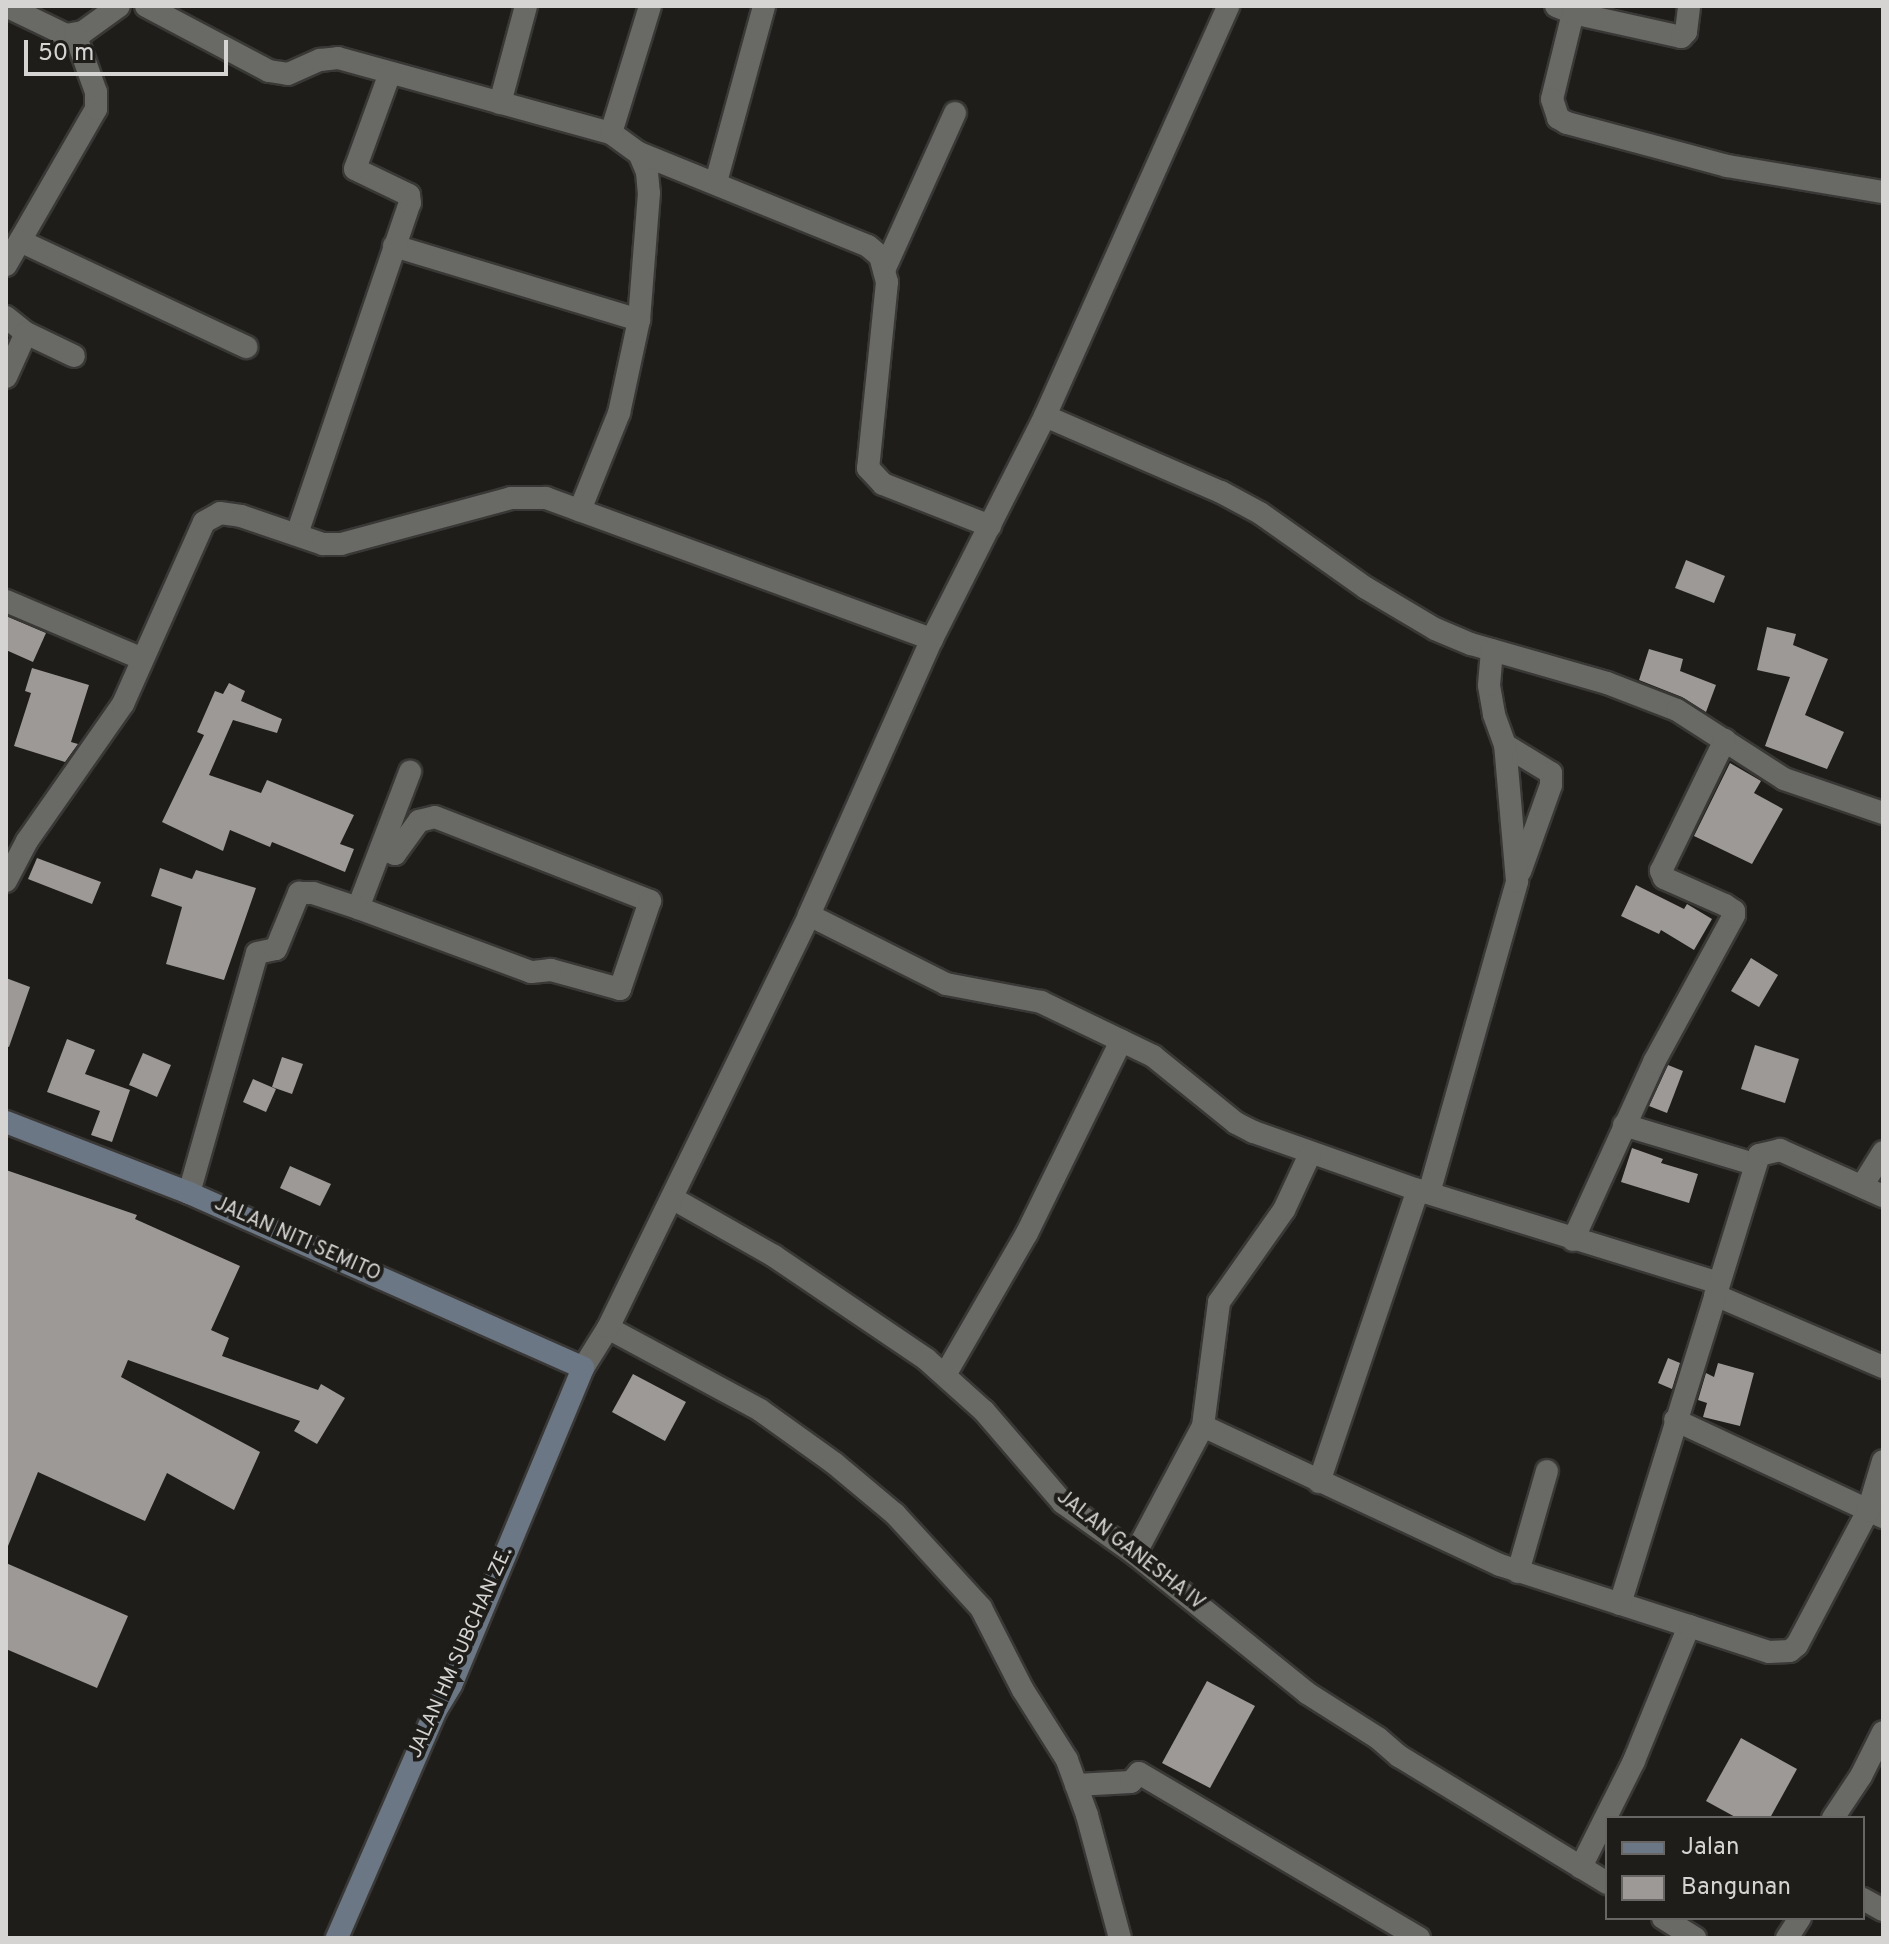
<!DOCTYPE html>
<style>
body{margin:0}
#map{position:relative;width:1889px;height:1944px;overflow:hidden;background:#1e1d1a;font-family:Overpass,sans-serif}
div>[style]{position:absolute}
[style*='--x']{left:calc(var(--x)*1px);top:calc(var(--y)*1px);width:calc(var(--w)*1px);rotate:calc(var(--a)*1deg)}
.building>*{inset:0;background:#9c9996}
.roads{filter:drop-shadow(2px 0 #393836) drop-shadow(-2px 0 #393836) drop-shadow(0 2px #393836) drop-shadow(0 -2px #393836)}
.minor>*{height:22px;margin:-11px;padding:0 11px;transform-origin:11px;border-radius:11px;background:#696965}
.tertiary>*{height:22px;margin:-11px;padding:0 11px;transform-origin:11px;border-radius:11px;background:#696965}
.secondary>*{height:22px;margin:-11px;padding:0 11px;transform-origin:11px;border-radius:11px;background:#6c7785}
span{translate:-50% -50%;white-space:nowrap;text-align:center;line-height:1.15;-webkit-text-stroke:8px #1e1d1a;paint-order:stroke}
.street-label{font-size:20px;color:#d5d4d2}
.frame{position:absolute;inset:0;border:8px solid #d5d4d2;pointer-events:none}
.legend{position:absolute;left:1605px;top:1816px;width:260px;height:104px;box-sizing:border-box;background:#1e1d1a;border:2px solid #676664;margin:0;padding:10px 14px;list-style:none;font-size:24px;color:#d5d4d2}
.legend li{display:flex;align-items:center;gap:16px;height:40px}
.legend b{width:40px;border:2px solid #676664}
.scale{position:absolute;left:24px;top:40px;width:204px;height:36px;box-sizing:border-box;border:4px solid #d5d4d2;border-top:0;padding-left:10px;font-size:24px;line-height:28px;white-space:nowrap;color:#d5d4d2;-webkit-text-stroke:6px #1e1d1a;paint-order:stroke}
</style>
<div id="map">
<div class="building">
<div style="clip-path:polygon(1686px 560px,1725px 576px,1714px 603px,1675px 588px)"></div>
<div style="clip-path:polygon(6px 616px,46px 633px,33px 662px,6px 650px)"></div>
<div style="clip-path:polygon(1767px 627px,1796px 634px,1793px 645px,1828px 659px,1805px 715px,1844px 732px,1827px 769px,1765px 746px,1790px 677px,1757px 670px)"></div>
<div style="clip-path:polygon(1649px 649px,1683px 659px,1680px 671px,1716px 685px,1706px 712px,1682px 697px,1639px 680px)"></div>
<div style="clip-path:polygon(32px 668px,89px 685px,71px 742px,78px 744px,65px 762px,14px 746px,31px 693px,25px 691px)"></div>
<div style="clip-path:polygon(229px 683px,245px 691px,241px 701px,282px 719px,277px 733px,233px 720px,209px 775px,261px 793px,267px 780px,354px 815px,340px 844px,354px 849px,345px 872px,272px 842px,270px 847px,230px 830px,223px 851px,162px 822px,204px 735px,197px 732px,215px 691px,223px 694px)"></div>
<div style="clip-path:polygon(1730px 763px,1761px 781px,1754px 793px,1783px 809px,1752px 864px,1694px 836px)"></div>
<div style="clip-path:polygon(37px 858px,101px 882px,92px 904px,28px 879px)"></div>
<div style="clip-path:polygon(160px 868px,192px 879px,196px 870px,256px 888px,224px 980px,166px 964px,182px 907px,151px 896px)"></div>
<div style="clip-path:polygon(1636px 885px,1684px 909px,1687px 904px,1712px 919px,1694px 950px,1661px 930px,1659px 934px,1621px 916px)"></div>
<div style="clip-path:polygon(1751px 958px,1778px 975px,1759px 1007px,1731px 991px)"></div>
<div style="clip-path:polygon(6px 978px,30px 987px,9px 1047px,6px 1046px)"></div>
<div style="clip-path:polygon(67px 1039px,95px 1050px,85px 1074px,130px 1090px,112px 1142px,91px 1135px,100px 1111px,47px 1092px)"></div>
<div style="clip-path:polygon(1755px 1045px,1799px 1059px,1785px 1103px,1741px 1089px)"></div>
<div style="clip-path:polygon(143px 1053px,171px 1065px,157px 1097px,129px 1085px)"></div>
<div style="clip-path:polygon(282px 1057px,303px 1064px,292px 1094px,272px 1087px)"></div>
<div style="clip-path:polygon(1668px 1065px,1683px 1071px,1667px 1113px,1649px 1106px)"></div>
<div style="clip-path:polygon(253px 1079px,276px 1089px,266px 1112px,243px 1102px)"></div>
<div style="clip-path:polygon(1632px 1148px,1663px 1159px,1661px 1163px,1698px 1174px,1689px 1203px,1621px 1182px)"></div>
<div style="clip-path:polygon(290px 1166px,331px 1184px,320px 1206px,280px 1188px)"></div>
<div style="clip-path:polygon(6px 1170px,137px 1215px,135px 1219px,240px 1266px,211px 1330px,229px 1338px,222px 1356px,318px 1390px,321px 1384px,345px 1398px,317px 1444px,294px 1431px,300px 1421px,128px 1360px,121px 1377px,260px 1452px,234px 1510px,167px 1473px,145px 1521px,38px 1472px,6px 1551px)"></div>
<div style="clip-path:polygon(1668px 1358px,1680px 1363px,1672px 1389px,1658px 1383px)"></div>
<div style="clip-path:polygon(1718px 1363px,1754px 1373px,1740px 1426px,1703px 1417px,1707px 1403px,1698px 1400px,1706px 1373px,1714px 1377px)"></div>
<div style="clip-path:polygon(633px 1374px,686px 1402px,665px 1441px,612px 1412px)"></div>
<div style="clip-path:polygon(6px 1563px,128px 1616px,97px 1688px,6px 1649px)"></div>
<div style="clip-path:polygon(1207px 1681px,1255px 1706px,1210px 1788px,1162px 1763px)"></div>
<div style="clip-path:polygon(1741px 1738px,1797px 1769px,1770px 1818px,1737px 1818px,1706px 1801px)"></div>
</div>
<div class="roads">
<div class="minor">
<div style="--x:6;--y:6;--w:67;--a:25.8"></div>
<div style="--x:66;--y:35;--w:17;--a:-10"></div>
<div style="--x:83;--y:32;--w:44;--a:-35.8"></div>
<div style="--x:146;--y:6;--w:139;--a:27.9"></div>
<div style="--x:269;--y:71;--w:19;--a:9"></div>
<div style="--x:288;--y:74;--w:35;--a:-24"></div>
<div style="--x:320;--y:60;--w:18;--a:-6"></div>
<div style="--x:338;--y:58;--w:283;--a:15.4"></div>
<div style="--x:611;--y:133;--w:34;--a:36"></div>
<div style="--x:639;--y:153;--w:21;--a:67"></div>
<div style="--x:647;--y:172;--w:21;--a:85"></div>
<div style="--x:649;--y:193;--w:127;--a:94.5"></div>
<div style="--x:639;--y:320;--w:95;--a:102.1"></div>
<div style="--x:619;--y:413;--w:105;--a:111.9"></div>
<div style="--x:1556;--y:6;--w:18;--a:22"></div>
<div style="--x:1573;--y:13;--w:89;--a:103.7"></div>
<div style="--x:1552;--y:99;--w:20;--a:72"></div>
<div style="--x:1558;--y:118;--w:10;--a:29"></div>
<div style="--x:1567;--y:123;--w:166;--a:15"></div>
<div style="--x:1727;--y:166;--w:158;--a:9.5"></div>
<div style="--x:1573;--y:13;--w:111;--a:12.5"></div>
<div style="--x:1681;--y:37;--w:7;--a:-45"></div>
<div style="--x:1686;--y:32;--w:26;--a:-83"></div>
<div style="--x:500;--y:103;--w:100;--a:-75"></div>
<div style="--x:611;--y:133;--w:133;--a:-72.9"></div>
<div style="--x:639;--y:153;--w:247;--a:22.1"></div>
<div style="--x:868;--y:246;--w:16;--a:40"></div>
<div style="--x:880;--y:256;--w:27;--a:75"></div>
<div style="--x:887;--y:282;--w:187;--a:95.8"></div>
<div style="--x:868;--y:468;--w:22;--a:47"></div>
<div style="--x:883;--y:484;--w:115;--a:21.4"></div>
<div style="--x:716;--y:182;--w:182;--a:-74.7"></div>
<div style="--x:20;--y:241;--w:250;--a:25.1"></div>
<div style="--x:394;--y:246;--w:256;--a:16.8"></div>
<div style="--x:6;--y:265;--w:180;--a:-60"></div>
<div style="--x:96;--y:109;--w:17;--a:-90"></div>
<div style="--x:96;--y:92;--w:62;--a:-109.9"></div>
<div style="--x:885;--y:268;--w:170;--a:-65.7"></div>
<div style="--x:6;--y:317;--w:26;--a:39"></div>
<div style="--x:26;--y:333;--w:53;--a:25.6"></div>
<div style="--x:6;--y:377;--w:48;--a:-65.6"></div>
<div style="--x:1045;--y:416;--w:192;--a:23.4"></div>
<div style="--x:1221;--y:492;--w:44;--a:28.3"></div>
<div style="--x:1260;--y:513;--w:130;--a:35.3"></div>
<div style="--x:1366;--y:588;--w:80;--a:30.7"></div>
<div style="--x:1435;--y:629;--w:39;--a:23"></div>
<div style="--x:1471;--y:644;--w:141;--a:16"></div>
<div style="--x:1607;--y:683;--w:75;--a:21.1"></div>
<div style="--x:1677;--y:710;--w:127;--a:32.8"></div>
<div style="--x:1784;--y:779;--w:105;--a:19"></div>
<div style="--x:297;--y:534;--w:350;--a:-71.2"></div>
<div style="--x:410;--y:203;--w:8;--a:-97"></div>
<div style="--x:409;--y:195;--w:60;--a:-154.3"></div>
<div style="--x:355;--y:169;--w:102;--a:-70"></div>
<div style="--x:6;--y:601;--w:146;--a:23"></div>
<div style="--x:1505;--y:745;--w:54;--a:31.3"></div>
<div style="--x:1551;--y:773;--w:12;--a:90"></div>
<div style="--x:1551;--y:785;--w:92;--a:109.6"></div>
<div style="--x:382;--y:849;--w:14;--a:21"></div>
<div style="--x:395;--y:854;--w:41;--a:-54"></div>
<div style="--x:419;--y:821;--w:16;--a:-14"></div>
<div style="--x:435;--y:817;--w:231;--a:21.3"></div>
<div style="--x:650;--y:901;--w:93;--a:108.8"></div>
<div style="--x:620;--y:989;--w:72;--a:-164.6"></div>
<div style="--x:551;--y:970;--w:20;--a:174"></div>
<div style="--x:531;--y:972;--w:184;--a:-159.7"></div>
<div style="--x:358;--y:908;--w:146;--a:-69.1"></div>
<div style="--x:6;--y:881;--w:45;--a:-62.3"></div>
<div style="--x:27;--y:841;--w:167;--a:-55"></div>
<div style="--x:123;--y:704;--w:199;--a:-66"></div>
<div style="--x:204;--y:522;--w:18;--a:-29"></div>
<div style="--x:220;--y:513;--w:21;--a:8"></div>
<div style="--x:241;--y:516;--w:87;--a:18.9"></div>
<div style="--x:323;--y:544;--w:18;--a:0"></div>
<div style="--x:341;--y:544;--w:176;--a:-15.1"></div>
<div style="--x:511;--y:498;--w:35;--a:0"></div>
<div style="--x:546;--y:498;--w:411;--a:20.1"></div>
<div style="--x:809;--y:915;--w:153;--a:26.7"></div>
<div style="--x:946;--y:984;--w:97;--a:10.7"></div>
<div style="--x:1041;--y:1002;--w:124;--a:25.7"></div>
<div style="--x:1153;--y:1056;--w:107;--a:38.9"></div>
<div style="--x:1236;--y:1123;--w:20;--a:27"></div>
<div style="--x:1254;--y:1132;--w:174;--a:19.5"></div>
<div style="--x:1418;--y:1190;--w:314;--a:17.2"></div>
<div style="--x:1624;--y:1125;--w:136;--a:16.7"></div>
<div style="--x:1862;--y:1186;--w:40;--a:-58"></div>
<div style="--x:189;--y:1193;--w:249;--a:-74.2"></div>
<div style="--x:257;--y:953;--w:19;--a:-12"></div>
<div style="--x:276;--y:949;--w:61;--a:-67.7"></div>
<div style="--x:299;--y:893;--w:14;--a:0"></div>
<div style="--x:313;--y:893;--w:47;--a:18.4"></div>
<div style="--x:1429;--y:1193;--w:324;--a:-74.2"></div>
<div style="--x:1517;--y:881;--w:137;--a:-95"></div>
<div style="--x:1505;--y:745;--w:33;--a:-110"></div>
<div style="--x:1494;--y:714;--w:29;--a:-100"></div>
<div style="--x:1489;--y:685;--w:35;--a:-85"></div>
<div style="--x:672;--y:1198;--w:117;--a:29.6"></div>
<div style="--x:774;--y:1256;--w:184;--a:34.1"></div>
<div style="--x:926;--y:1359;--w:78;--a:41.9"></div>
<div style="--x:984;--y:1411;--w:121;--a:49.3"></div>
<div style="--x:1063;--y:1503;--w:88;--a:35.3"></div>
<div style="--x:1135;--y:1554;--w:221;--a:38.9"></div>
<div style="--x:1307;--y:1693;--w:84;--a:32.4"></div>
<div style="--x:1378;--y:1738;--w:28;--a:41"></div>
<div style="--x:1399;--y:1756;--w:244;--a:31.4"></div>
<div style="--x:1573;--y:1240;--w:196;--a:-65.5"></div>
<div style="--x:1654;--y:1062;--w:167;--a:-61.4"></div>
<div style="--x:1734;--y:915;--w:4;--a:-90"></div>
<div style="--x:1734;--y:911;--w:11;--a:-146"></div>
<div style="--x:1725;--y:905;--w:67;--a:-156.1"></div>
<div style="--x:1664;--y:878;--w:8;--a:-113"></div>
<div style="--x:1661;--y:871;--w:146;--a:-64"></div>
<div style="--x:1715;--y:1295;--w:183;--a:23.2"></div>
<div style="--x:608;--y:1328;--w:173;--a:28.3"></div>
<div style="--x:760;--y:1410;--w:91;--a:35.6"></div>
<div style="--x:834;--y:1463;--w:80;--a:39.9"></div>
<div style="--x:895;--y:1514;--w:127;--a:47.5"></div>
<div style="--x:981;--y:1608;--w:92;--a:62.9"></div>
<div style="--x:1023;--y:1690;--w:83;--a:57.8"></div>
<div style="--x:1067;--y:1760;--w:59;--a:70"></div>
<div style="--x:1087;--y:1815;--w:127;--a:75"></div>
<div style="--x:945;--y:1375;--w:164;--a:-60"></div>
<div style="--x:1027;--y:1233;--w:214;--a:-63.9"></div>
<div style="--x:1675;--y:1420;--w:230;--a:25"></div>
<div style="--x:1203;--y:1426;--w:328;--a:25.1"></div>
<div style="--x:1500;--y:1565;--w:199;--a:17.9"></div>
<div style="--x:1689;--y:1626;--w:146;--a:112.2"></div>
<div style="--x:1634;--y:1761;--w:119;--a:116.6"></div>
<div style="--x:1319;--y:1482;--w:308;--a:-71.3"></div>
<div style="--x:1135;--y:1554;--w:145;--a:-62"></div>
<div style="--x:1203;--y:1426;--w:125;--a:-82.6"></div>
<div style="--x:1219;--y:1302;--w:113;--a:-54.8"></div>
<div style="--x:1284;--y:1210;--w:62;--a:-65.1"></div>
<div style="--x:1518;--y:1572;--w:105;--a:-74"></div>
<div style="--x:1620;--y:1604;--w:470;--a:-72.8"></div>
<div style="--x:1759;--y:1155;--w:22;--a:-13"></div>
<div style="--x:1780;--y:1150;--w:113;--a:24.1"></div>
<div style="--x:1689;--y:1626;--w:84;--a:18"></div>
<div style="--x:1769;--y:1652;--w:21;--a:-3"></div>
<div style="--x:1790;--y:1651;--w:9;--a:-41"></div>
<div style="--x:1797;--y:1645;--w:152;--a:-62.1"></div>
<div style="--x:1868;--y:1511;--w:52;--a:-73.3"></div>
<div style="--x:1076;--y:1785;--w:55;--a:-3.1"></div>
<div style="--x:1131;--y:1782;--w:12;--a:-48"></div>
<div style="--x:1139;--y:1773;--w:325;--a:30.5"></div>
<div style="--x:1833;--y:1818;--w:50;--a:-56.3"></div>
<div style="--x:1861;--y:1776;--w:49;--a:-63.4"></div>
<div style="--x:1863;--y:1899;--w:23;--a:29"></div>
<div style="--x:1663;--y:1918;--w:38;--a:32"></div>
<div style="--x:1787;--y:1938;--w:24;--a:-57"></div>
</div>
<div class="tertiary">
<div style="--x:583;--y:1368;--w:47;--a:-58"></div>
<div style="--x:608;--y:1328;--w:459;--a:-64"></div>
<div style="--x:809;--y:915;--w:302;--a:-66"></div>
<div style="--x:932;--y:639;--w:250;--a:-63.1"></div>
<div style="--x:1045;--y:416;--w:449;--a:-65.9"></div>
</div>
<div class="secondary">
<div style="--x:6;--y:1122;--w:196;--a:21.2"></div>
<div style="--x:189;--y:1193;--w:431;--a:23.9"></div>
<div style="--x:583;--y:1368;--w:343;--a:112.6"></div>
<div style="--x:451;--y:1685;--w:29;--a:121"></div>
<div style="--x:436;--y:1710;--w:249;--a:113.5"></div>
</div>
</div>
<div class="street-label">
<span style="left:297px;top:1240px;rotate:24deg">JALAN NITI SEMITO</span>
<span style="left:1130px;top:1551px;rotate:38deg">JALAN GANESHA IV</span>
<span style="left:461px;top:1653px;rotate:-66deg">JALAN HM SUBCHAN ZE.</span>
</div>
<div class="frame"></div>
<ul class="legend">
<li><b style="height:10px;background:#6c7785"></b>Jalan</li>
<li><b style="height:22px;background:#9c9996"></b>Bangunan</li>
</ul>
<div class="scale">50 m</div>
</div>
